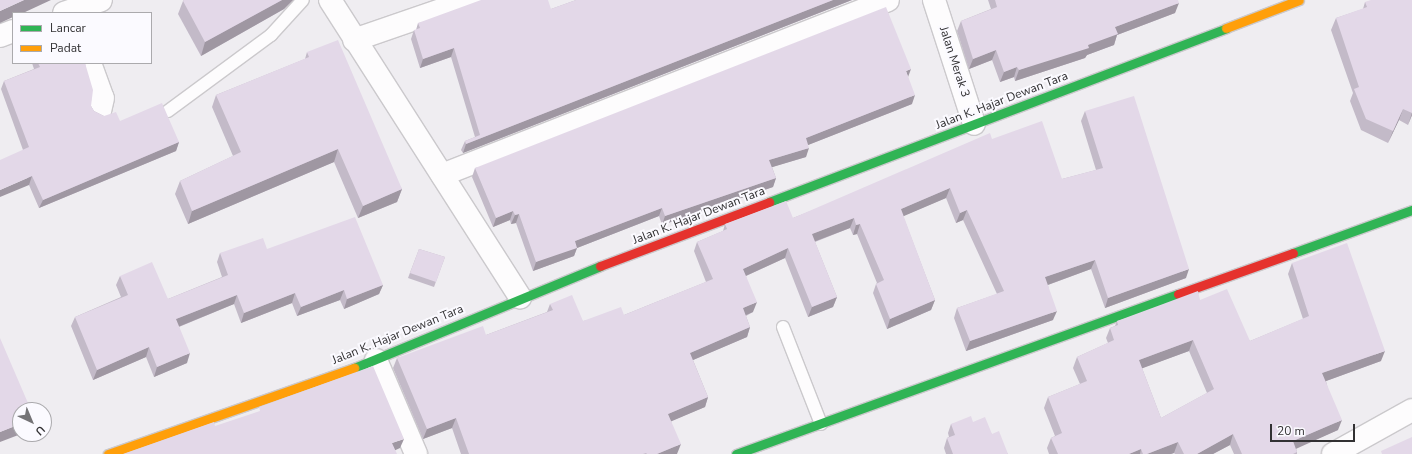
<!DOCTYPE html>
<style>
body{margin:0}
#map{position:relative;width:1412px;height:454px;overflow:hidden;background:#efedf1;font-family:"Nunito Sans",sans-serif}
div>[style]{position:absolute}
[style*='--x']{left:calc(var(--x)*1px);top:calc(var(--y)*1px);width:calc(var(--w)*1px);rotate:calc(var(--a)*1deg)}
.roads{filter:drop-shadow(1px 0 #cbc9cc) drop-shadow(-1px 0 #cbc9cc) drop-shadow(0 1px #cbc9cc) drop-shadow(0 -1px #cbc9cc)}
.lane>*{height:12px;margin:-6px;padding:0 6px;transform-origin:6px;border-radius:6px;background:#fdfcfd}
.street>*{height:22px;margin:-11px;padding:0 11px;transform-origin:11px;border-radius:11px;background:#fdfcfd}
.fast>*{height:9px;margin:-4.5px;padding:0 4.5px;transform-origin:4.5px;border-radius:4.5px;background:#30b455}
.slow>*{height:9px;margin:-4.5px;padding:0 4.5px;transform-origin:4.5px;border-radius:4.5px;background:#ff9f0a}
.jam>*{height:9px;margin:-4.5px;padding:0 4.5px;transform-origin:4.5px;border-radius:4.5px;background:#e5322d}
.wall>*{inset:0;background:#c3bac8}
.shaded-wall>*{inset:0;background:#9f97a2}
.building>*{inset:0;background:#e3d8e8}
span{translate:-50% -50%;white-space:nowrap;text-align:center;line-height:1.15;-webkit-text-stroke:4px #fbfaff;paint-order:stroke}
.street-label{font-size:12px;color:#323133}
.legend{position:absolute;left:12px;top:12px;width:140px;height:52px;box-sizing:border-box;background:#fbfaff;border:1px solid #abaaad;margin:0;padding:5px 7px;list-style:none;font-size:12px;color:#323133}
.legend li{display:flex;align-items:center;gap:8px;height:20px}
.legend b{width:20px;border:1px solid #abaaad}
.north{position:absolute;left:12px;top:402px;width:40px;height:40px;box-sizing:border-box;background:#fbfaff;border:1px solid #abaaad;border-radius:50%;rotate:136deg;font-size:11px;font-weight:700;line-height:16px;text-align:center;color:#323133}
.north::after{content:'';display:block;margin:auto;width:14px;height:18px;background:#747376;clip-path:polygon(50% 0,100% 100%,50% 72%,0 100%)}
.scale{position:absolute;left:1270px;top:424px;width:85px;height:18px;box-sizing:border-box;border:2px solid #323133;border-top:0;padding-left:5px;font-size:12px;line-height:14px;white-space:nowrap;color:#323133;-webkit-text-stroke:3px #fbfaff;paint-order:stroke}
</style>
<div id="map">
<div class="roads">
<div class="lane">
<div style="--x:168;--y:111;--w:128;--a:-36.4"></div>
<div style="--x:271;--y:35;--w:47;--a:-47.6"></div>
<div style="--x:783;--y:327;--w:104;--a:68.6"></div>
</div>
<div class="street">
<div style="--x:330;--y:0;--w:353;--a:57.4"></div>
<div style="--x:934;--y:0;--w:130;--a:72.1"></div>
<div style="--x:64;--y:13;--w:39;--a:-19"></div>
<div style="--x:0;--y:36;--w:14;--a:-21"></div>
<div style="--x:354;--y:40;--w:123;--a:-19"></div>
<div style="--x:90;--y:63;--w:37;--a:70"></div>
<div style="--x:103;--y:98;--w:13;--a:103"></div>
<div style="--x:442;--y:175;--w:479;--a:-21.4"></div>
<div style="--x:376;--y:360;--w:102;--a:66.9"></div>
<div style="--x:1333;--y:454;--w:90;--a:-29.1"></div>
</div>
<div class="fast">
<div style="--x:769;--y:202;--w:489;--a:-20.8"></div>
<div style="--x:1293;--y:253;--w:127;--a:-19.9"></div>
<div style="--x:354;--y:368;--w:266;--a:-22.5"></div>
<div style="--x:736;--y:454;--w:470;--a:-19.9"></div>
</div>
<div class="slow">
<div style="--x:1226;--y:28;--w:78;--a:-21"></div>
<div style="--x:108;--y:454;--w:261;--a:-19.3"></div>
</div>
<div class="jam">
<div style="--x:600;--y:266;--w:181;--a:-20.7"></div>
<div style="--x:1178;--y:294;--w:122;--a:-19.6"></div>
</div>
</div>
<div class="wall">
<div style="clip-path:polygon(184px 0,293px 0,284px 9px,201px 56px,178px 14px,183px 1px)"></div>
<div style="clip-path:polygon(576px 0,852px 0,463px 153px,461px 150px,465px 141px,475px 137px,451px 57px,420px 68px,411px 39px,414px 30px,416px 30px,418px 23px,551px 9px)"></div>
<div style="clip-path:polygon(988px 0,1178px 0,1175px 13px,1117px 35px,1114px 45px,1087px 55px,1085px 58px,1015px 81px,1014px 77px,1000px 82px,992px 60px,969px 69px,957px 31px,961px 21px,991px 9px)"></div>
<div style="clip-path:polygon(1412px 0,1412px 115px,1408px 125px,1399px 120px,1388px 143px,1361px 130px,1350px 101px,1353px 93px,1331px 30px,1336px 18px,1363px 9px,1365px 2px)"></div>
<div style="clip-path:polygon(307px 52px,402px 189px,397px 202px,358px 218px,334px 162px,188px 224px,175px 194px,180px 181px,233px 156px,212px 107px,216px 95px,305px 59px)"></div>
<div style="clip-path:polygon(32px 63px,85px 63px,91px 106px,94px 111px,104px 116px,179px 142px,176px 151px,39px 208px,29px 185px,23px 150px,1px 89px,4px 81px,34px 69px)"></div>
<div style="clip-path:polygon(908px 77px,912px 104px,808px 145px,806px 157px,772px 167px,776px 178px,773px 187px,662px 225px,659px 216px,577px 248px,574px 256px,533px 271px,516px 223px,511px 224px,510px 220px,493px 227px,472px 177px,475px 168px)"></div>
<div style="clip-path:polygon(1085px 111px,1186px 278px,1105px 308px,1091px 269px,1048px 285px,1053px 320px,966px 351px,954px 318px,957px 308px,997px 294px,963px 220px,956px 223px,946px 198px,903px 216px,935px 300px,931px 310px,887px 329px,873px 293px,876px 284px,877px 283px,857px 234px,853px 235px,850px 228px,815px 242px,837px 297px,833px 307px,808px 317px,785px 258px,746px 276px,753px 312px,746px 316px,750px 327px,747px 337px,693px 360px,708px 397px,705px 407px,671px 421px,677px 454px,461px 454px,452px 428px,423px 439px,393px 368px,397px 358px,486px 335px,547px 312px,550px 304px,583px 321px,624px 315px,706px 282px,694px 251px,697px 242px,723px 231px,725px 224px,793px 218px,992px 139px,1062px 179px,1096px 170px,1081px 121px)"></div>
<div style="clip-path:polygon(267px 249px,383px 285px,379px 294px,344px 309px,340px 300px,297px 316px,292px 303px,241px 323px,234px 304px,179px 327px,187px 363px,154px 377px,146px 357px,93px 380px,71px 326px,75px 317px,121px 297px,116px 285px,120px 276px,168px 299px,222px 277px,217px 262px,220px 253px)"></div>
<div style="clip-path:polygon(419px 249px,445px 257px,434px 287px,408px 278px)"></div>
<div style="clip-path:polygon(evenodd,1292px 263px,1381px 361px,1326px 381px,1338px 430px,1296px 448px,1297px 452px,1297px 454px,1234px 454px,1230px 445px,1213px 454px,1175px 454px,1174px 453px,1171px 454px,1049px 454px,1047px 448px,1051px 438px,1055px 436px,1044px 408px,1048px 397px,1080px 384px,1073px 368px,1077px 357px,1108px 343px,1106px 338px,1110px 328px,1115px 326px,1117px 321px,1200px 300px,1250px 341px,1303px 319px,1288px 274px,1292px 263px,1189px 351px,1207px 393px,1161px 418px,1142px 368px,1189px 351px)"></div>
<div style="clip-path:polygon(973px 422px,992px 434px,1008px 454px,946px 454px,944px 448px,947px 438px,949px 437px,948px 433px,951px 424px)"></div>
</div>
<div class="shaded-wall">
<div style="clip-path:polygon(24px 0,51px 0,23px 13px,13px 13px,13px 17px,0 23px,0 11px)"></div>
<div style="clip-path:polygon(282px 0,293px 0,284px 9px,201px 56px,205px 42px)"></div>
<div style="clip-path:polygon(833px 0,852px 0,463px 153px,466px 144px)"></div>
<div style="clip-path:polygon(1179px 3px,1175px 13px,1117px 35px,1114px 45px,1087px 55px,1085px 58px,1015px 81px,1019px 70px,1088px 45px,1115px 27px)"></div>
<div style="clip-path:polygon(454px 48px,451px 57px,420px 68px,423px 59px)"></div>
<div style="clip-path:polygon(996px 50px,992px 60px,969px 69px,973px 59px)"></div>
<div style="clip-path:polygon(1017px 67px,1014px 77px,1000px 82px,1004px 72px)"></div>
<div style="clip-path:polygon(911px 69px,908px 77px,906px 71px)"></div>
<div style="clip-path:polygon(915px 95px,912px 104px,803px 147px,806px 138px)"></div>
<div style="clip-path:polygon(1403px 109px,1399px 120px,1388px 143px,1393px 131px)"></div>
<div style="clip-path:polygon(1412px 113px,1412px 115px,1408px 125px)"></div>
<div style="clip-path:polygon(179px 142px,176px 151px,39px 208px,43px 200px)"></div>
<div style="clip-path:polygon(809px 148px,806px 157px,766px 169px,769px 160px)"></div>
<div style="clip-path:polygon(338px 149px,334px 162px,188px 224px,192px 211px)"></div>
<div style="clip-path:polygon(32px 176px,29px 185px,0 197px,0 190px)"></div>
<div style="clip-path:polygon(776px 178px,773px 187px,662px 225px,665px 216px)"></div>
<div style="clip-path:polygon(950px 188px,946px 198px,897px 219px,901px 209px)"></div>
<div style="clip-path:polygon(402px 189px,397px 202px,358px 218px,363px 206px)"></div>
<div style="clip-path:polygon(662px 208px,659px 216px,577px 248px,574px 256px,533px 271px,536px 262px,575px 241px)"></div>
<div style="clip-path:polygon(967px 210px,963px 220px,956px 223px,960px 213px)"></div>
<div style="clip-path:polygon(513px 211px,510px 220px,493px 227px,496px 218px)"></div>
<div style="clip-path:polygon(519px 214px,516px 223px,511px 224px,515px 215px)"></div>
<div style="clip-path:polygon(854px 218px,850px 228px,808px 244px,812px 234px)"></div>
<div style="clip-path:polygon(860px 224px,857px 234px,853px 235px,856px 225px)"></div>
<div style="clip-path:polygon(788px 248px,785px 258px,739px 279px,743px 269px)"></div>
<div style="clip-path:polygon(1095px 260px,1091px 269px,1042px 287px,1045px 277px)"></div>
<div style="clip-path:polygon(1189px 269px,1186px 278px,1105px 308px,1108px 298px)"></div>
<div style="clip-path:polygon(383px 285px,379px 294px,344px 309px,347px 299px)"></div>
<div style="clip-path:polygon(344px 290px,340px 300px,297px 316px,301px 307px)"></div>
<div style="clip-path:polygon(295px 293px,292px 303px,241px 323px,244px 313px)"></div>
<div style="clip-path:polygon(237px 295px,234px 304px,173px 329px,176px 319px)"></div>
<div style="clip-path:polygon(837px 297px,833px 307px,808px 317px,812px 307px)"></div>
<div style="clip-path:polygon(935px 300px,931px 310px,887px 329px,890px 319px)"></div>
<div style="clip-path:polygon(757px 302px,753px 312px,739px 318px,743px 308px)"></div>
<div style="clip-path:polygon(1057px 311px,1053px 320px,966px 351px,970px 341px)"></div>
<div style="clip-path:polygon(750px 327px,747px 337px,686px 363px,690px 353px)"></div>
<div style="clip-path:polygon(1193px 340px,1189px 351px,1135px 371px,1139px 360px)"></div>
<div style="clip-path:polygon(149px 347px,146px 357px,93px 380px,97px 370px)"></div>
<div style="clip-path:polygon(1385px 351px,1381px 361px,1318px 384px,1322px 373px)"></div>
<div style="clip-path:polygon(190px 353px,187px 363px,154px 377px,157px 367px)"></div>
<div style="clip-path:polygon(708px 397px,705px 407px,665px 424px,668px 414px)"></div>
<div style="clip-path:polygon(456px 418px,452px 428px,423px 439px,427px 429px)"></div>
<div style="clip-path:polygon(1342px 420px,1338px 430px,1289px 452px,1293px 441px)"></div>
<div style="clip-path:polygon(20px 424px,20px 434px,21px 434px,0 442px,0 432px)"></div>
<div style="clip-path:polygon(1233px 434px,1230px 445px,1213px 454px,1197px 454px)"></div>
<div style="clip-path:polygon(404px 439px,400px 448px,389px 453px,392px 443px)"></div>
<div style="clip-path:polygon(1178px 442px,1174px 453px,1171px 454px,1147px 454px)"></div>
<div style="clip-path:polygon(681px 444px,677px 454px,657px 454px)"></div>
<div style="clip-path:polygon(1141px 449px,1140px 454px,1129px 454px)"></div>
</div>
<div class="building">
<div style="clip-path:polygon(0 0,24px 0,0 11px)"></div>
<div style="clip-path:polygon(184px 0,282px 0,205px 42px,183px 1px)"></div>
<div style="clip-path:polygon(481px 0,548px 0,551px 9px,576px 0,833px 0,466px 144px,465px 141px,480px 135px,454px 48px,423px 59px,414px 30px,420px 28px,418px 23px)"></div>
<div style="clip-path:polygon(995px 0,1178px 0,1179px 3px,1115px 27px,1118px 34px,1088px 45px,1089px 48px,1019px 70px,1017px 67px,1004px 72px,996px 50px,973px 59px,961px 21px,997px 7px)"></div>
<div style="clip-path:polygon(1371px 0,1412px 0,1412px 113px,1403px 109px,1393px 131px,1366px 119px,1354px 89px,1359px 87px,1336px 18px,1367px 7px,1365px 2px)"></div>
<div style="clip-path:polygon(886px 7px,911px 69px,906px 71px,915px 95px,806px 138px,809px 148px,769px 160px,776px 178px,665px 216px,662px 208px,575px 241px,577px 248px,536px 262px,519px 214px,515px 215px,513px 211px,496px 218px,475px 168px)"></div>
<div style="clip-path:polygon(338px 40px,402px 189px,363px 206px,338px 149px,192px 211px,180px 181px,241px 152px,216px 95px,309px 57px,307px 52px)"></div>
<div style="clip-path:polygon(38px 63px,85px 63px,93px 90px,91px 106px,94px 111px,104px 116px,116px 112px,120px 121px,162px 103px,179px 142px,43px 200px,32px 176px,0 190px,0 160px,29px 147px,4px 81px,40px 67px)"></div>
<div style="clip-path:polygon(1134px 96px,1189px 269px,1108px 298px,1095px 260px,1045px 277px,1057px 311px,970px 341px,957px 308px,1004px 291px,967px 210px,960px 213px,950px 188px,901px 209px,935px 300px,890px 319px,876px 284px,884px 280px,860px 224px,856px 225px,854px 218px,812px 234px,837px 297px,812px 307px,788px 248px,743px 269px,757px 302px,743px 308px,750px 327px,690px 353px,708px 397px,668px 414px,681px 444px,657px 454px,647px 454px,646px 453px,643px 454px,469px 454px,456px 418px,427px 429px,397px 358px,483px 326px,486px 335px,553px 310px,550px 304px,572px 295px,583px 321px,621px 307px,624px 315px,713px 279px,697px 242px,727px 229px,725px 224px,786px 201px,793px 218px,990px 133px,992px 139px,1042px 121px,1062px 179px,1103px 168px,1085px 111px)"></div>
<div style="clip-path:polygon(355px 217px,383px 285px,347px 299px,344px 290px,301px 307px,295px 293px,244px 313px,237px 295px,176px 319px,190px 353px,157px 367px,149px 347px,97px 370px,75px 317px,128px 295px,120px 276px,152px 262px,168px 299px,228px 275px,220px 253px,263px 238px,267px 249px)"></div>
<div style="clip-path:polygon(evenodd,1347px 243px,1385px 351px,1322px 373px,1342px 420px,1293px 441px,1297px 452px,1293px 454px,1242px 454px,1233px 434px,1197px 454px,1184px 454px,1178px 442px,1147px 454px,1143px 454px,1141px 449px,1129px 454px,1058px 454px,1051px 438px,1062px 433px,1048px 397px,1087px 381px,1077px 357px,1114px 340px,1110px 328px,1118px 325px,1117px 321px,1198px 291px,1200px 300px,1227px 289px,1250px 341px,1309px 316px,1292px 263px,1347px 243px,1193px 340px,1214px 389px,1161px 418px,1139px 360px,1193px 340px)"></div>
<div style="clip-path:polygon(419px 249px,445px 257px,436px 282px,410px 273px)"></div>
<div style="clip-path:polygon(0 338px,31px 410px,20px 410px,20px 424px,0 432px)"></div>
<div style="clip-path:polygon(373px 366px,404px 439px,392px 443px,397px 454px,123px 454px,214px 422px,215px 426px,260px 411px,259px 407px)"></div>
<div style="clip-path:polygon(971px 416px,973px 422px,985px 417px,992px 434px,999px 431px,1008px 454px,953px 454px,947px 438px,955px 435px,951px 424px)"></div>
<div style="clip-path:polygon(1412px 437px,1412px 454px,1382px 454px,1381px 451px)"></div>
</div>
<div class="street-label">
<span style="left:954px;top:62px;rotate:72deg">Jalan Merak 3</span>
<span style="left:1002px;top:101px;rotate:-21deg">Jalan K. Hajar Dewan Tara</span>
<span style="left:699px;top:216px;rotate:-21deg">Jalan K. Hajar Dewan Tara</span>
<span style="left:398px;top:335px;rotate:-22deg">Jalan K. Hajar Dewan Tara</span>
</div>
<ul class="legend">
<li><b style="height:5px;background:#30b455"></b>Lancar</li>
<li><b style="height:5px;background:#ff9f0a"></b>Padat</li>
</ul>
<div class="north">U</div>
<div class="scale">20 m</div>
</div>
